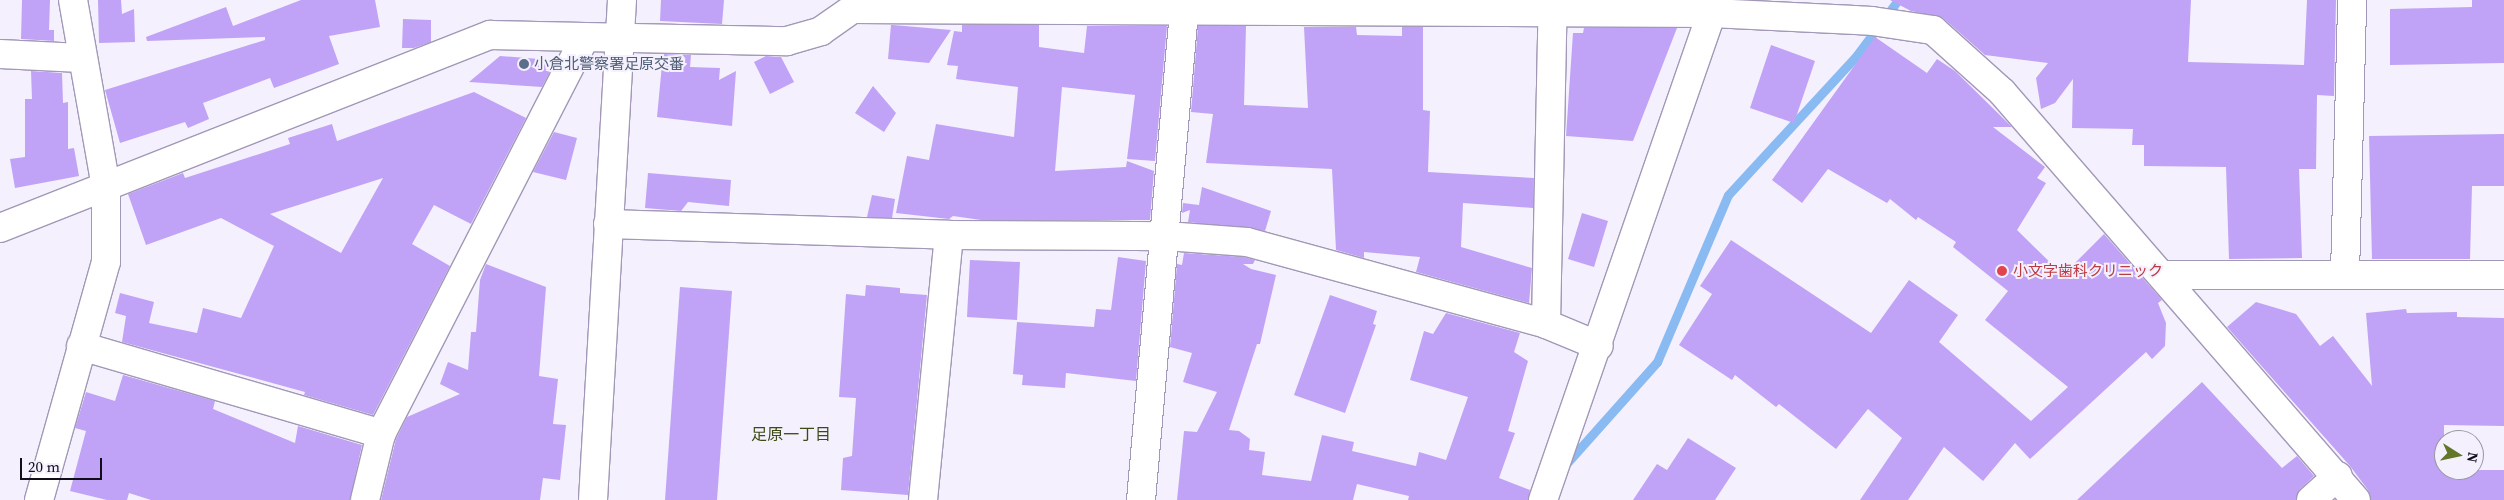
<!DOCTYPE html>
<meta charset="utf-8">
<style>
body{margin:0}
#map{position:relative;width:2504px;height:500px;overflow:hidden;background:#f4f0fd;font-family:"Source Serif 4","Noto Sans JP",serif}
div>[style]{position:absolute}
[style*='--x']{left:calc(var(--x)*1px);top:calc(var(--y)*1px);width:calc(var(--w)*1px);rotate:calc(var(--a)*1deg)}
.stream>*{height:9px;margin:-4.5px;padding:0 4.5px;transform-origin:4.5px;border-radius:4.5px;background:#89baf2}
.building>*{inset:0;background:#c0a3f6}
.roads{filter:drop-shadow(1px 0 #a298b7) drop-shadow(-1px 0 #a298b7) drop-shadow(0 1px #a298b7) drop-shadow(0 -1px #a298b7)}
.minor>*{height:28px;margin:-14px;padding:0 14px;transform-origin:14px;border-radius:14px;background:#fff}
.dots>*{width:14px;height:14px;translate:-50% -50%;box-sizing:border-box;border:2px solid #f4f0fd;border-radius:50%}
span{translate:-50% -50%;white-space:nowrap;text-align:center;line-height:1.15;-webkit-text-stroke:4px #f4f0fd;paint-order:stroke}
.service-label{font-size:15px;color:#4e5e75}
.left{translate:0 -50%;text-align:left}
.health-label{font-size:15px;color:#be3a42}
.neighbourhood-label{font-size:16px;color:#3c4a13}
.north{position:absolute;left:2434px;top:430px;width:50px;height:50px;box-sizing:border-box;background:#f4f0fd;border:1px solid #9996a2;border-radius:50%;rotate:100deg;font-size:14px;font-weight:700;line-height:20px;text-align:center;color:#110e19}
.north::after{content:'';display:block;margin:auto;width:18px;height:22px;background:#627727;clip-path:polygon(50% 0,100% 100%,50% 72%,0 100%)}
.scale{position:absolute;left:20px;top:458px;width:82px;height:22px;box-sizing:border-box;border:2px solid #110e19;border-top:0;padding-left:6px;font-size:15px;line-height:18px;white-space:nowrap;color:#110e19;-webkit-text-stroke:4px #f4f0fd;paint-order:stroke}
</style>
<div id="map">
<div class="stream">
<div style="--x:1566;--y:464;--w:137;--a:-48.3"></div>
<div style="--x:1657;--y:362;--w:181;--a:-67"></div>
<div style="--x:1728;--y:195;--w:190;--a:-47.3"></div>
<div style="--x:1857;--y:55;--w:69;--a:-53.3"></div>
</div>
<div class="building">
<div style="clip-path:polygon(22px 0,50px 0,49px 30px,54px 30px,54px 41px,21px 39px)"></div>
<div style="clip-path:polygon(98px 0,121px 0,122px 14px,134px 9px,135px 42px,99px 43px)"></div>
<div style="clip-path:polygon(301px 0,375px 0,380px 27px,329px 36px,339px 64px,274px 88px,270px 78px,203px 103px,209px 119px,188px 128px,185px 122px,120px 143px,105px 90px,265px 40px,265px 37px,147px 41px,146px 37px,226px 7px,233px 26px)"></div>
<div style="clip-path:polygon(661px 0,724px 0,722px 24px,660px 21px)"></div>
<div style="clip-path:polygon(1890px 0,2191px 0,2188px 62px,2304px 65px,2307px 0,2336px 0,2334px 96px,2317px 95px,2316px 169px,2299px 169px,2302px 258px,2229px 259px,2226px 167px,2144px 166px,2144px 145px,2132px 145px,2133px 129px,2072px 128px,2073px 79px,2055px 103px,2041px 109px,2036px 78px,2048px 63px,1985px 55px,1943px 18px,1911px 11px)"></div>
<div style="clip-path:polygon(2472px 0,2504px 0,2504px 63px,2390px 65px,2390px 9px,2472px 7px)"></div>
<div style="clip-path:polygon(403px 19px,431px 20px,431px 42px,414px 48px,402px 48px)"></div>
<div style="clip-path:polygon(891px 25px,893px 25px,951px 30px,929px 63px,888px 59px)"></div>
<div style="clip-path:polygon(962px 25px,1039px 25px,1039px 47px,1084px 53px,1087px 26px,1167px 26px,1155px 161px,1127px 159px,1135px 95px,1062px 87px,1055px 171px,1126px 167px,1127px 161px,1154px 171px,1150px 220px,981px 220px,953px 216px,949px 219px,896px 213px,907px 156px,929px 160px,936px 124px,1014px 137px,1018px 87px,956px 79px,958px 66px,947px 65px,954px 31px,962px 32px)"></div>
<div style="clip-path:polygon(1198px 26px,1246px 26px,1244px 105px,1308px 108px,1304px 27px,1356px 27px,1357px 35px,1402px 36px,1402px 27px,1423px 27px,1423px 110px,1430px 111px,1428px 172px,1534px 178px,1533px 208px,1463px 203px,1461px 247px,1532px 268px,1529px 303px,1416px 272px,1420px 257px,1364px 252px,1364px 258px,1336px 250px,1332px 169px,1206px 163px,1213px 114px,1191px 112px)"></div>
<div style="clip-path:polygon(1584px 28px,1677px 28px,1633px 141px,1566px 136px,1573px 33px,1583px 33px)"></div>
<div style="clip-path:polygon(1875px 37px,1927px 73px,1937px 59px,1955px 71px,2012px 127px,1993px 127px,2045px 167px,2037px 178px,2046px 183px,2017px 230px,2063px 275px,2104px 234px,2162px 300px,2158px 303px,2166px 323px,2165px 346px,2152px 359px,2146px 352px,2030px 459px,2015px 443px,1983px 481px,1944px 447px,1908px 500px,1860px 500px,1902px 438px,1868px 409px,1836px 449px,1779px 404px,1776px 407px,1735px 375px,1732px 380px,1679px 345px,1712px 294px,1700px 286px,1731px 240px,1871px 333px,1909px 280px,1958px 315px,1939px 342px,2031px 421px,2068px 387px,1985px 320px,2008px 291px,1953px 247px,1956px 242px,1918px 217px,1916px 220px,1890px 199px,1887px 203px,1828px 169px,1802px 203px,1772px 180px)"></div>
<div style="clip-path:polygon(1771px 45px,1815px 61px,1794px 123px,1750px 108px)"></div>
<div style="clip-path:polygon(663px 54px,691px 55px,690px 67px,720px 68px,719px 80px,736px 71px,732px 126px,657px 117px)"></div>
<div style="clip-path:polygon(500px 56px,552px 60px,552px 68px,542px 87px,469px 82px)"></div>
<div style="clip-path:polygon(766px 56px,781px 57px,794px 82px,770px 94px,754px 62px)"></div>
<div style="clip-path:polygon(31px 71px,62px 73px,63px 103px,68px 102px,68px 149px,74px 148px,79px 176px,15px 188px,10px 159px,25px 157px,25px 99px,32px 99px)"></div>
<div style="clip-path:polygon(873px 86px,896px 113px,884px 132px,855px 113px)"></div>
<div style="clip-path:polygon(evenodd,474px 92px,526px 118px,471px 224px,434px 205px,412px 244px,450px 266px,373px 415px,304px 395px,305px 392px,122px 342px,126px 316px,115px 313px,120px 293px,154px 302px,149px 323px,197px 333px,203px 308px,241px 318px,274px 246px,221px 218px,146px 245px,128px 194px,183px 173px,185px 178px,290px 144px,288px 138px,332px 124px,337px 141px,474px 92px,383px 178px,341px 253px,270px 214px,383px 178px)"></div>
<div style="clip-path:polygon(554px 132px,577px 138px,566px 180px,533px 172px)"></div>
<div style="clip-path:polygon(2504px 134px,2504px 186px,2472px 186px,2470px 259px,2372px 259px,2369px 136px)"></div>
<div style="clip-path:polygon(648px 173px,731px 180px,729px 206px,688px 202px,681px 211px,645px 208px)"></div>
<div style="clip-path:polygon(1202px 187px,1271px 211px,1265px 231px,1188px 222px,1190px 210px,1182px 213px,1183px 203px,1199px 205px)"></div>
<div style="clip-path:polygon(872px 195px,895px 199px,892px 218px,867px 217px)"></div>
<div style="clip-path:polygon(1582px 213px,1608px 221px,1594px 267px,1568px 259px)"></div>
<div style="clip-path:polygon(1184px 253px,1244px 257px,1255px 260px,1253px 264px,1243px 264px,1251px 269px,1276px 275px,1260px 344px,1257px 344px,1229px 430px,1239px 431px,1250px 439px,1249px 450px,1265px 452px,1262px 475px,1311px 481px,1322px 435px,1354px 442px,1352px 451px,1416px 466px,1419px 452px,1446px 460px,1468px 397px,1410px 380px,1424px 331px,1433px 334px,1446px 313px,1520px 333px,1514px 352px,1528px 361px,1508px 431px,1515px 433px,1499px 478px,1530px 490px,1528px 500px,1408px 500px,1409px 496px,1357px 484px,1353px 500px,1177px 500px,1184px 431px,1197px 432px,1217px 392px,1183px 382px,1192px 353px,1170px 347px,1177px 264px,1182px 265px)"></div>
<div style="clip-path:polygon(1118px 257px,1146px 261px,1136px 381px,1066px 373px,1065px 388px,1022px 385px,1023px 375px,1013px 374px,1017px 322px,1094px 327px,1096px 309px,1111px 310px)"></div>
<div style="clip-path:polygon(970px 260px,1020px 262px,1017px 320px,967px 317px)"></div>
<div style="clip-path:polygon(486px 264px,546px 287px,539px 376px,558px 379px,553px 424px,566px 425px,560px 480px,543px 478px,540px 500px,381px 500px,396px 439px,407px 417px,460px 394px,440px 384px,448px 362px,468px 370px,471px 332px,476px 332px,480px 280px)"></div>
<div style="clip-path:polygon(866px 285px,900px 288px,900px 293px,927px 295px,908px 495px,841px 490px,843px 458px,852px 456px,856px 398px,839px 397px,846px 294px,865px 296px)"></div>
<div style="clip-path:polygon(680px 287px,732px 291px,717px 500px,665px 500px)"></div>
<div style="clip-path:polygon(1330px 295px,1377px 311px,1373px 324px,1376px 325px,1345px 413px,1294px 395px)"></div>
<div style="clip-path:polygon(2256px 302px,2296px 314px,2320px 346px,2333px 336px,2372px 386px,2366px 313px,2406px 309px,2407px 313px,2457px 312px,2457px 317px,2504px 318px,2504px 426px,2444px 425px,2444px 470px,2504px 470px,2504px 500px,2371px 500px,2368px 490px,2350px 466px,2227px 327px)"></div>
<div style="clip-path:polygon(123px 375px,215px 401px,213px 409px,295px 443px,298px 426px,362px 445px,350px 500px,151px 500px,129px 493px,127px 500px,107px 500px,70px 491px,86px 431px,75px 428px,86px 392px,115px 401px)"></div>
<div style="clip-path:polygon(2202px 382px,2282px 468px,2297px 456px,2314px 476px,2300px 489px,2296px 500px,2077px 500px)"></div>
<div style="clip-path:polygon(1688px 438px,1736px 468px,1715px 500px,1633px 500px,1657px 464px,1667px 470px)"></div>
</div>
<div class="roads">
<div class="minor">
<div style="--x:853;--y:9;--w:858;--a:0.27"></div>
<div style="--x:1711;--y:13;--w:161;--a:2.8"></div>
<div style="--x:1872;--y:21;--w:62;--a:8.4"></div>
<div style="--x:1933;--y:30;--w:93;--a:41.9"></div>
<div style="--x:2002;--y:92;--w:540;--a:49.05"></div>
<div style="--x:0;--y:54;--w:81;--a:2.8"></div>
<div style="--x:608;--y:224;--w:341;--a:1.8"></div>
<div style="--x:949;--y:235;--w:217;--a:0.3"></div>
<div style="--x:1166;--y:236;--w:81;--a:4.2"></div>
<div style="--x:1247;--y:242;--w:310;--a:15.3"></div>
<div style="--x:1546;--y:324;--w:57;--a:22.5"></div>
<div style="--x:0;--y:228;--w:527;--a:-21.5"></div>
<div style="--x:490;--y:35;--w:297;--a:1.2"></div>
<div style="--x:787;--y:41;--w:35;--a:-16"></div>
<div style="--x:821;--y:31;--w:39;--a:-35"></div>
<div style="--x:853;--y:9;--w:11;--a:-56"></div>
<div style="--x:2345;--y:274;--w:274;--a:-88.5"></div>
<div style="--x:2163;--y:275;--w:341;--a:0"></div>
<div style="--x:1546;--y:324;--w:324;--a:-88.8"></div>
<div style="--x:81;--y:346;--w:313;--a:16.3"></div>
<div style="--x:39;--y:500;--w:247;--a:-74.3"></div>
<div style="--x:106;--y:262;--w:75;--a:-90"></div>
<div style="--x:106;--y:187;--w:190;--a:-100"></div>
<div style="--x:365;--y:500;--w:68;--a:-76.4"></div>
<div style="--x:381;--y:434;--w:446;--a:-62.8"></div>
<div style="--x:593;--y:500;--w:501;--a:-86.68"></div>
<div style="--x:923;--y:500;--w:266;--a:-84.4"></div>
<div style="--x:1141;--y:500;--w:502;--a:-84.97"></div>
<div style="--x:1543;--y:500;--w:529;--a:-70.91"></div>
<div style="--x:2311;--y:500;--w:36;--a:-42"></div>
</div>
</div>
<div class="dots">
<div style="left:524px;top:64px;background:#5c6f8a"></div>
<div style="left:2002px;top:271px;background:#e0444e"></div>
</div>
<div class="service-label">
<span class="left" style="left:534px;top:64px">小倉北警察署足原交番</span>
</div>
<div class="health-label">
<span class="left" style="left:2013px;top:271px">小文字歯科クリニック</span>
</div>
<div class="neighbourhood-label">
<span style="left:791px;top:434px">足原一丁目</span>
</div>
<div class="north">N</div>
<div class="scale">20 m</div>
</div>
